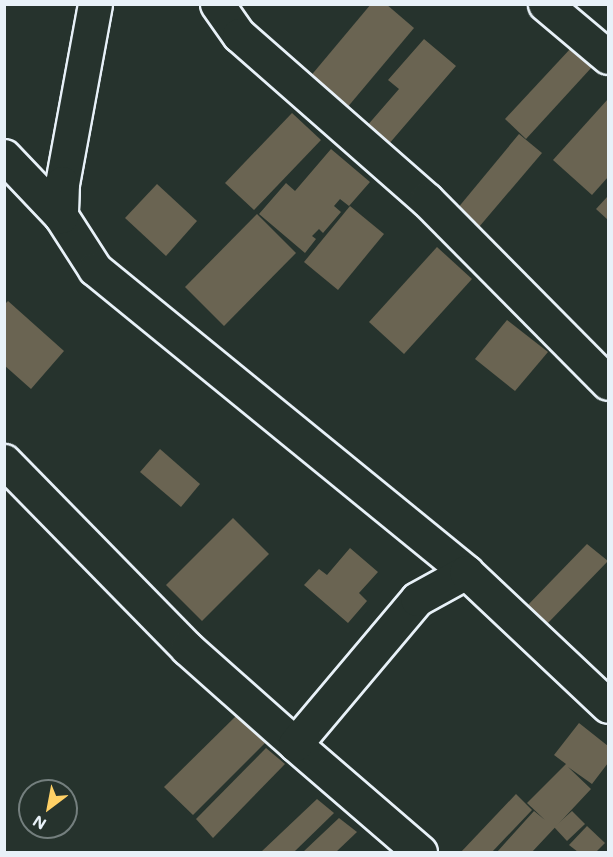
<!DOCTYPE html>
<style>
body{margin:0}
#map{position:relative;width:613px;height:857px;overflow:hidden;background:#26332d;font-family:Mali,sans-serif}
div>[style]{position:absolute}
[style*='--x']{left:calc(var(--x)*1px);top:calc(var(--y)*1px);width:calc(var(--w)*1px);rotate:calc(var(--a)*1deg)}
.building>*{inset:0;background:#6a6452}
.roads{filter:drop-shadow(2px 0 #e8f1f8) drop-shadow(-2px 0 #e8f1f8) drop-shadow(0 2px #e8f1f8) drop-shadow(0 -2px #e8f1f8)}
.minor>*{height:33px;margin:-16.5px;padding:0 16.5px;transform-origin:16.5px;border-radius:16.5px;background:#26332d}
span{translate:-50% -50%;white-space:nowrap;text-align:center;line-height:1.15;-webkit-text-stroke:4.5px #26332d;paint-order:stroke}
.frame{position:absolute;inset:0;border:6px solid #e8f1f8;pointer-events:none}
.north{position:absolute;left:18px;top:779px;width:60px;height:60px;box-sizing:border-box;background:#26332d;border:2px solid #747f7e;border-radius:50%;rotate:212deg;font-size:16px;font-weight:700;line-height:24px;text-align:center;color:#e8f1f8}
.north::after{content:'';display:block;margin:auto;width:21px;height:27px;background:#ffd166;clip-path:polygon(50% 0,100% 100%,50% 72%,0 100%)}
</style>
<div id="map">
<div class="building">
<div style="clip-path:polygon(371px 4px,386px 4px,414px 28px,346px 109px,309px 78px)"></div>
<div style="clip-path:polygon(424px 39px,456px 66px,388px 145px,366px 127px,399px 89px,388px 80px)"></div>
<div style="clip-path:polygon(571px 48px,592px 67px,526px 139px,505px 119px)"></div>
<div style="clip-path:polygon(608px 99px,608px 177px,592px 195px,553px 160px)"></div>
<div style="clip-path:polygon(292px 113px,321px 140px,254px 210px,225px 183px)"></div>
<div style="clip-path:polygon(519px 134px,542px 153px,479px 227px,457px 209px)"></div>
<div style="clip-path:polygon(331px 149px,370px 182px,349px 206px,340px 199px,334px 206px,341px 212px,323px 233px,319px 229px,312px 236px,316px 239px,305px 253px,259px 214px,286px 183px,295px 191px)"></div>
<div style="clip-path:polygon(157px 184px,197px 221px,166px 256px,125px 218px)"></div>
<div style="clip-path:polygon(608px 196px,608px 220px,596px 209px)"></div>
<div style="clip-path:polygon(350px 206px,384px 234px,338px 290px,304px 262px)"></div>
<div style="clip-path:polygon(257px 214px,296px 253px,224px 326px,185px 287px)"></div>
<div style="clip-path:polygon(437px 247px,472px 279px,404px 354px,369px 322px)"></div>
<div style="clip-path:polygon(8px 301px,64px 351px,31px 389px,4px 365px,4px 305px)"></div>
<div style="clip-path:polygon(507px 320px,548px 352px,515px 391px,475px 359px)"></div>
<div style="clip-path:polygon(160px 449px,200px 484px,181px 507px,140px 472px)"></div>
<div style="clip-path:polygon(233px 518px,269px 554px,202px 621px,166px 585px)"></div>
<div style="clip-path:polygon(587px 544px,608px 561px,546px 625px,524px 609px)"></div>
<div style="clip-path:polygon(350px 548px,378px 572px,359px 593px,367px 601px,348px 623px,304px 585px,319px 569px,327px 575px)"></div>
<div style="clip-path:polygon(237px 715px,265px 743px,193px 815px,164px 787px)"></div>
<div style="clip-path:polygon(579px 723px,608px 746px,608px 763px,592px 784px,568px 767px,591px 789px,532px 852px,497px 852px,534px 811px,545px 820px,527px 803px,566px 764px,554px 755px)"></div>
<div style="clip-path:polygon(266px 748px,285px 764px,213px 838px,196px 819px)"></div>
<div style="clip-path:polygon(516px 794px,532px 810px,492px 852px,461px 852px)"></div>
<div style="clip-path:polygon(317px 799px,334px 813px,294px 852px,261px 852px)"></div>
<div style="clip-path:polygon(572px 811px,585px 824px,567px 841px,554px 827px)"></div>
<div style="clip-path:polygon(339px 818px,357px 832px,336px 852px,303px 852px)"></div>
<div style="clip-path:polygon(587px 826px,605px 843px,596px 852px,578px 852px,569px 845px)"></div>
</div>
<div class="roads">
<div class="minor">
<div style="--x:95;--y:4;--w:182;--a:100.4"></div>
<div style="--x:62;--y:183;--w:33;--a:92"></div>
<div style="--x:61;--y:216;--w:63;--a:57.3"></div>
<div style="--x:95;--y:269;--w:479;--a:39.2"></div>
<div style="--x:217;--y:4;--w:38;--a:55"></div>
<div style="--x:239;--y:35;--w:250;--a:41.3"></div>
<div style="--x:427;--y:200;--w:257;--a:45.3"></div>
<div style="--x:545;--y:4;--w:82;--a:40.1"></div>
<div style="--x:4;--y:156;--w:83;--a:46.5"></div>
<div style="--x:4;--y:461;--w:262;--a:45.6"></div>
<div style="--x:187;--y:648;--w:144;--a:41.6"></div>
<div style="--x:420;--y:852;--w:165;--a:-139.2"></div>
<div style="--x:295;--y:744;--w:189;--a:-49.9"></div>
<div style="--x:417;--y:599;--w:56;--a:-28.9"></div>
<div style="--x:466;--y:572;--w:195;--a:43.3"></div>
</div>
</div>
<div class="frame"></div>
<div class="north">N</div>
</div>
